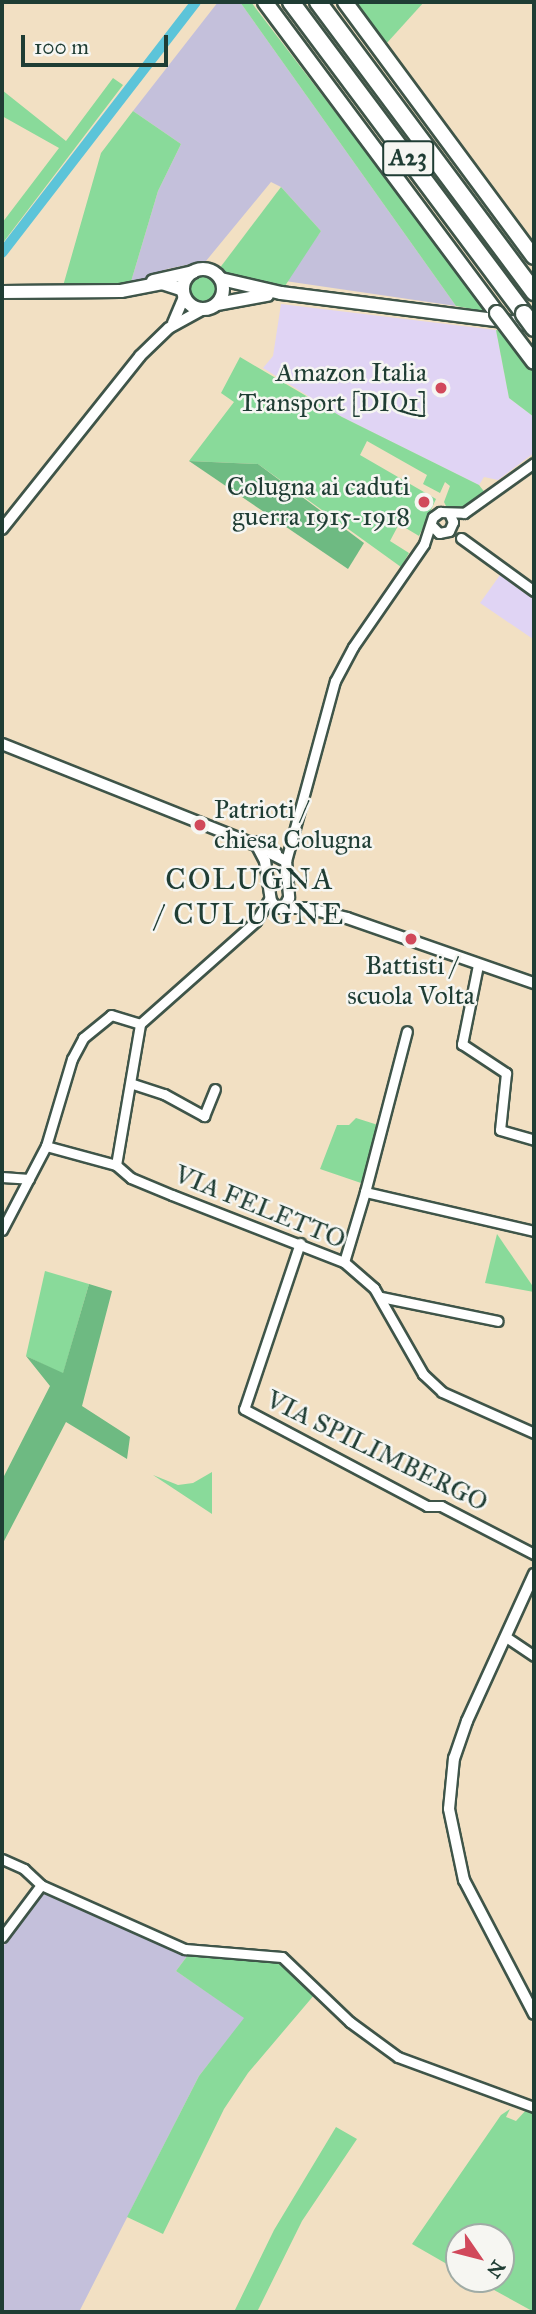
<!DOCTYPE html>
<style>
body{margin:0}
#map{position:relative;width:536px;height:2314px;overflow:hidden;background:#f2e0c3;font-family:"IM FELL Great Primer",serif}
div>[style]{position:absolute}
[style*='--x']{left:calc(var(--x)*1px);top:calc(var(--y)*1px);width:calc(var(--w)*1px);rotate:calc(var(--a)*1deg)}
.built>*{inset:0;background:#e0d4f4}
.industrial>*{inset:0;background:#c4c0db}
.green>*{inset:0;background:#89da9a}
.round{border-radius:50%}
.forest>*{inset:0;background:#6eba82}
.canal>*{height:10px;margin:-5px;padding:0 5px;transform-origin:5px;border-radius:5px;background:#5cc4d9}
.roads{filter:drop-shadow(2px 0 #3f5549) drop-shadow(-2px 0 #3f5549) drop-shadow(0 2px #3f5549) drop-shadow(0 -2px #3f5549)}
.minor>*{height:9px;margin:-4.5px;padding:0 4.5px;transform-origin:4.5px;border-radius:4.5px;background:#fff}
.tertiary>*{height:10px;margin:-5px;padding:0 5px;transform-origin:5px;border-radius:5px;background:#fff}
.secondary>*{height:12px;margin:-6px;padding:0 6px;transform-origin:6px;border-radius:6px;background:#fff}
.secondary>.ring{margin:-6px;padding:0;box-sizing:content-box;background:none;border:12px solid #fff;border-radius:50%}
.trunk>*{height:14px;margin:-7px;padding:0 7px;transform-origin:7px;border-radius:7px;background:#fff}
.motorway>*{height:16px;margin:-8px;padding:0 8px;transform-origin:8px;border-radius:8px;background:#fff}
.bridges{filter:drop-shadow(2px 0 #3f5549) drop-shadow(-2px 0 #3f5549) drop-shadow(0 2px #3f5549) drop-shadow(0 -2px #3f5549)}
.trunk-bridge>*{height:14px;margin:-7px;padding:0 7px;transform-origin:7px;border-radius:7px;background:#fff}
.motorway-bridge>*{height:16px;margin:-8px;padding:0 8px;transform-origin:8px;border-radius:8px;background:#fff}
.dots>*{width:19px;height:19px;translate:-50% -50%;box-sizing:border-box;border:4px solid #f6f6f2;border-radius:50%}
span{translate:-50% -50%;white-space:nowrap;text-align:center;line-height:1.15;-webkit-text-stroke:5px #f6f6f2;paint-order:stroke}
.shield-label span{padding:2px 5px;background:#f6f6f2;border:2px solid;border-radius:5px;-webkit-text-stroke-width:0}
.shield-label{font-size:24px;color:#1f3d34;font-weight:700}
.poi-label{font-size:26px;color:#1f3d34}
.right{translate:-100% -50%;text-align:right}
.left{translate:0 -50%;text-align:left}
.street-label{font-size:26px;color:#1f3d34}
.quarter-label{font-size:30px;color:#1f3d34;letter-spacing:2px}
.frame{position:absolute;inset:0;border:4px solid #1f3d34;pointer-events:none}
.north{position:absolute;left:445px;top:2223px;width:70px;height:70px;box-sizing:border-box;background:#f6f6f2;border:2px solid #a0aca6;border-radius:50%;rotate:125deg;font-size:19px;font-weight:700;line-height:28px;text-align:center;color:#1f3d34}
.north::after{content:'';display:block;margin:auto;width:24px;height:32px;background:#d1495b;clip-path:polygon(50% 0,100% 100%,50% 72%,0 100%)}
.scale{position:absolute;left:21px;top:35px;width:147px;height:32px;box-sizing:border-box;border:4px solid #1f3d34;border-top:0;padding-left:9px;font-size:21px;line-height:24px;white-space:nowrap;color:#1f3d34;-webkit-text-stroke:5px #f6f6f2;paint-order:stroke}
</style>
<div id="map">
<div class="built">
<div style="clip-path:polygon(281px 304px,496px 330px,509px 398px,534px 417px,534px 453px,498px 480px,484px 477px,479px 485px,342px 417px,263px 368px,273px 356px)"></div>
<div style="clip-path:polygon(500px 575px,534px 600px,533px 639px,480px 603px)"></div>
</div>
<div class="industrial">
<div style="clip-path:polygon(218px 2px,240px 2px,456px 306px,285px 281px,321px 231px,281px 187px,271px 182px,206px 261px,167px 269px,130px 285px,158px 191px,181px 144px,133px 111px)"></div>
<div style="clip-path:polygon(52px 1892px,188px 1955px,176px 1971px,245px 2018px,199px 2076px,79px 2312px,2px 2312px,2px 1948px,37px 1896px)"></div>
</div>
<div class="green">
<div style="clip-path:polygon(240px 2px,251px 2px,488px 312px,456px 306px)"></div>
<div style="clip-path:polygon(354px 2px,424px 2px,386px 44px)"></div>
<div style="clip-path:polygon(113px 78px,123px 85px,2px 244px,2px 223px,59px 148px,2px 116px,2px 90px,66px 141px)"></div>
<div style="clip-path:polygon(133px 111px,181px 144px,158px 191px,130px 285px,63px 286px,101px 153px)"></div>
<div style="clip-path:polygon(281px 187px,321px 231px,283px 289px,235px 279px,219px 269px)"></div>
<div class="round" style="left:189px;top:275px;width:28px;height:28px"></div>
<div style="clip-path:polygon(496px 330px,503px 331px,534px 373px,534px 417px,509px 398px)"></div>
<div style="clip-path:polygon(240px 357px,342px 417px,479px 485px,486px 494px,463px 509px,448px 510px,444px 502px,450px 486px,445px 482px,440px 493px,423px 484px,427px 475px,367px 441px,360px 455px,436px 499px,419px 536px,399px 524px,390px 541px,409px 553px,401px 567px,258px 464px,189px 461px,234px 402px,221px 393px)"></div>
<div style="clip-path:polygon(356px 1118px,378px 1125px,361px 1183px,320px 1169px,337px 1125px,349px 1125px)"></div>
<div style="clip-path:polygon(497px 1234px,534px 1288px,534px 1292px,485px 1283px)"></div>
<div style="clip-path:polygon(45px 1271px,89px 1284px,63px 1374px,26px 1356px)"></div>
<div style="clip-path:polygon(212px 1472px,212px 1514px,153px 1475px,178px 1485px,193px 1483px)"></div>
<div style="clip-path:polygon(188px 1955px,272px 1958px,315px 1994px,248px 2073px,224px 2109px,163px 2234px,127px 2217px,199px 2076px,244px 2018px,176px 1971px)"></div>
<div style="clip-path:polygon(510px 2109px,506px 2117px,516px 2121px,527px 2109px,534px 2112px,534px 2312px,474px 2279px,501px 2279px,501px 2237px,459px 2237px,459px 2271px,412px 2244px,501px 2115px)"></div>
<div style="clip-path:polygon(336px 2127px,357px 2139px,302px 2221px,257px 2312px,234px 2312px,274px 2230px)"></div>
</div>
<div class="forest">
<div style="clip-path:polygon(189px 461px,258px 464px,364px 543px,348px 569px)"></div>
<div style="clip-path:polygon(89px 1284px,112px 1291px,82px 1406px,130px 1437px,127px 1459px,66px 1422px,2px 1545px,2px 1480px,50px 1386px,26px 1356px,63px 1373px)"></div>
</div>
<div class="canal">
<div style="--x:2;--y:253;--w:317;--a:-52.3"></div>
</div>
<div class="roads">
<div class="minor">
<div style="--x:432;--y:526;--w:10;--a:45"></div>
<div style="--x:439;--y:533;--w:10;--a:-11"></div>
<div style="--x:449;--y:531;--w:10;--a:-66"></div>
<div style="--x:453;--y:522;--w:8;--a:-113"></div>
<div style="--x:461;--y:538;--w:90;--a:36"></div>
<div style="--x:286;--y:861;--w:187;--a:-74.8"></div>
<div style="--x:335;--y:681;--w:38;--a:-62"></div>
<div style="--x:353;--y:647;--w:125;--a:-55.4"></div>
<div style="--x:424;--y:544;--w:28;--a:-72"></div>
<div style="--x:433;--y:517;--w:9;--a:-36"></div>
<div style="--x:440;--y:512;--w:24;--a:2"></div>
<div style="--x:464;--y:513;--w:86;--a:-35.5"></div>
<div style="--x:478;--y:965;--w:81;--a:101.4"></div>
<div style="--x:462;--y:1044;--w:53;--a:33.4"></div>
<div style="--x:506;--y:1073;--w:57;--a:96"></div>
<div style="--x:500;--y:1130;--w:35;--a:16"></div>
<div style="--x:140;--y:1024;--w:155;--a:-41.6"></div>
<div style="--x:256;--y:921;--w:27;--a:-59"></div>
<div style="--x:133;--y:1084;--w:33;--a:18"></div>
<div style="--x:164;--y:1094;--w:46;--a:28.8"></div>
<div style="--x:204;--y:1116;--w:29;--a:-68"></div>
<div style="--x:46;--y:1146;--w:73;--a:15.2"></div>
<div style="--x:116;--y:1165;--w:20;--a:41"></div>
<div style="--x:131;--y:1178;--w:44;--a:22.5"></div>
<div style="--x:172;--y:1195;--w:185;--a:21.3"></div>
<div style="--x:344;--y:1262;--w:40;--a:41"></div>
<div style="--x:374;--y:1288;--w:99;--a:60.3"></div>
<div style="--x:423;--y:1374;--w:26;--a:43"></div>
<div style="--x:442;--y:1392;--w:101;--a:24"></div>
<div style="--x:116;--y:1165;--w:143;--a:-80.3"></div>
<div style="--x:2;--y:1177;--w:27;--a:4"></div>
<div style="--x:365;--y:1192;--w:166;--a:-75.4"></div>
<div style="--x:2;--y:1230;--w:95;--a:-62.4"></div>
<div style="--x:46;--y:1146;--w:91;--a:-73.4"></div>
<div style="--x:72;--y:1059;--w:24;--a:-62"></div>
<div style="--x:83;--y:1038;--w:36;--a:-39"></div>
<div style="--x:111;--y:1015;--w:30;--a:17"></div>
<div style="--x:300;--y:1243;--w:175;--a:108.6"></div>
<div style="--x:244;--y:1409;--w:207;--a:27.9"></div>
<div style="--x:427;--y:1506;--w:14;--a:0"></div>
<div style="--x:441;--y:1506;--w:105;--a:27.3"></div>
<div style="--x:344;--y:1262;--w:73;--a:-73.3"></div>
<div style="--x:365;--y:1192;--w:173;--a:13"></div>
<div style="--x:381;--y:1297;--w:119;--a:11.6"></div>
<div style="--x:506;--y:1637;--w:34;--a:34"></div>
<div style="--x:2;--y:1859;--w:24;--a:24"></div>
<div style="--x:24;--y:1869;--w:23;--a:43"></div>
<div style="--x:41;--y:1885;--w:158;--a:24"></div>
<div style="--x:185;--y:1949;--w:97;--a:4.7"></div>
<div style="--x:282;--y:1957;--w:94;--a:43.7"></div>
<div style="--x:350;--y:2022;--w:59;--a:36.1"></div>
<div style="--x:398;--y:2057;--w:145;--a:20.2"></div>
<div style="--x:2;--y:1937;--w:65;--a:-53.1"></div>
</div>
<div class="tertiary">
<div style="--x:173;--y:323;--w:28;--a:-67"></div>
<div style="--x:2;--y:529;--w:221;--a:-51.4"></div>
<div style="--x:140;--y:356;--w:40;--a:-44"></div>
<div style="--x:169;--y:328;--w:38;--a:-29"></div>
<div style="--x:2;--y:744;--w:295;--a:21.7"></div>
<div style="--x:255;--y:842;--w:21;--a:62"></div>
<div style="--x:265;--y:861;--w:40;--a:81.5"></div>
<div style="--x:271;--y:901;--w:9;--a:49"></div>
<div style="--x:277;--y:908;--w:30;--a:0"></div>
<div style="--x:307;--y:908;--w:41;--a:14"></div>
<div style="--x:347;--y:918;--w:198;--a:19.2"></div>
<div style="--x:272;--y:854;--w:16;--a:27"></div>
<div style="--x:286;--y:861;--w:37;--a:85"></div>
<div style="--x:289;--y:898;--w:9;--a:117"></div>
<div style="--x:534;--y:1574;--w:162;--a:114.5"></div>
<div style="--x:467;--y:1721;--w:39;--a:109"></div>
<div style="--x:454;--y:1758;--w:51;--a:95.6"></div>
<div style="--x:449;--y:1809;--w:73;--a:78.1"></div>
<div style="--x:464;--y:1880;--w:151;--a:62.4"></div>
</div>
<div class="secondary">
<div class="ring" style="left:183px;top:269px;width:28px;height:28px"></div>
<div style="--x:221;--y:279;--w:62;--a:13.1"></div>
<div style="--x:281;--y:293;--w:255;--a:7.2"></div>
<div style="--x:153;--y:281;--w:41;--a:-12.7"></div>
<div style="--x:2;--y:292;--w:119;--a:-0.5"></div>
<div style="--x:121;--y:291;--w:42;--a:-11"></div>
<div style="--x:162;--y:283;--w:22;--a:18"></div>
<div style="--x:217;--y:304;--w:51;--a:-10.2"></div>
</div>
<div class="trunk">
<div style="--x:265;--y:2;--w:388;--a:53.3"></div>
<div style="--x:345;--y:2;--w:317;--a:53.5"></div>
</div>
<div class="motorway">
<div style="--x:291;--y:2;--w:389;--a:53.2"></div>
<div style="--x:318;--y:2;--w:362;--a:53.3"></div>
</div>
</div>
<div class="bridges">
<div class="trunk-bridge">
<div style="--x:497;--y:313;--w:61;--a:52.9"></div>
</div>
<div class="motorway-bridge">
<div style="--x:524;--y:314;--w:17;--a:54"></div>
</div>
</div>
<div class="dots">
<div style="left:441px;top:388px;background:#d1495b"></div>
<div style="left:424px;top:502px;background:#d1495b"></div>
<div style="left:200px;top:825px;background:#d1495b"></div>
<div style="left:411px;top:939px;background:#d1495b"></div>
</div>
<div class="shield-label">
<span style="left:408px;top:158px">A23</span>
</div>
<div class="poi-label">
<span class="right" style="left:427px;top:388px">Amazon Italia<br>Transport [DIQ1]</span>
<span class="right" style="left:410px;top:502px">Colugna ai caduti<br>guerra 1915-1918</span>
<span class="left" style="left:214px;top:825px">Patrioti /<br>chiesa Colugna</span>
<span style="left:411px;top:981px">Battisti /<br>scuola Volta</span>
</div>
<div class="street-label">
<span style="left:260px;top:1207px;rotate:22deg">VIA FELETTO</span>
<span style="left:377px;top:1451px;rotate:26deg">VIA SPILIMBERGO</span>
</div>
<div class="quarter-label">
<span style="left:250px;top:896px">COLUGNA<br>/ CULUGNE</span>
</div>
<div class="frame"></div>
<div class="north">N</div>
<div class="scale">100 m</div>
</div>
